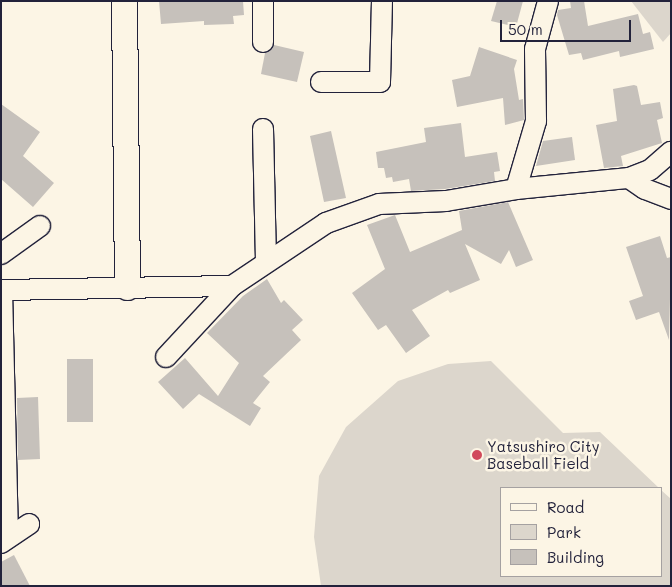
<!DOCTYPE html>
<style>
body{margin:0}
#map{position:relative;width:672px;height:587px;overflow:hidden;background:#fcf5e5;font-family:Mali,sans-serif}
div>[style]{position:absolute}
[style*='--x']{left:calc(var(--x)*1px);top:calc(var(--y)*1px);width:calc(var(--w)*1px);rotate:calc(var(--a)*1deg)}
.green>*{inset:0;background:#dcd6cc}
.building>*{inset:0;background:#c6c1bb}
.roads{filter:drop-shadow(1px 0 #22223b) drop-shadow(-1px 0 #22223b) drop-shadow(0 1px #22223b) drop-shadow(0 -1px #22223b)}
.minor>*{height:20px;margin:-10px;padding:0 10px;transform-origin:10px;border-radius:10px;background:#fcf5e5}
.tertiary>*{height:25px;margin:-12.5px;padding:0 12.5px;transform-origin:12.5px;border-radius:12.5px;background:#fcf5e5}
.dots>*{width:14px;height:14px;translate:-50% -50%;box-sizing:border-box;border:2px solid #fcf5e5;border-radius:50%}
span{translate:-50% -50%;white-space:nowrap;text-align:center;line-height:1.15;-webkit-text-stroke:5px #fcf5e5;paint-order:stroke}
.poi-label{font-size:15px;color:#22223b}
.left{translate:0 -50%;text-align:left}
.frame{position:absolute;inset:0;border:2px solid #22223b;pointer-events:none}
.legend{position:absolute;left:500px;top:487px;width:162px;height:90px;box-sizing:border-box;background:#fcf5e5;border:1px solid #a5a1a1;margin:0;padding:6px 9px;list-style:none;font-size:15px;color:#22223b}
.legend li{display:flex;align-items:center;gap:10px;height:25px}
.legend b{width:25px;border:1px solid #a5a1a1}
.scale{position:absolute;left:500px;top:20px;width:131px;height:22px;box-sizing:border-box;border:2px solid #22223b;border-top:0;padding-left:6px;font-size:15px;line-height:18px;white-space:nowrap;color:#22223b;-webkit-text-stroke:4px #fcf5e5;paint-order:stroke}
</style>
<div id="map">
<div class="green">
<div style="clip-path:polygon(631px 1px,671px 1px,671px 33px,663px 42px)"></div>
<div style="clip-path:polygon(491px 361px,563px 433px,600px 432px,659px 488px,501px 488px,501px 576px,661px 576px,661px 490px,671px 499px,671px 586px,321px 586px,314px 537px,319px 476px,346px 427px,398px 381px,448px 364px)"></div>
</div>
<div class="building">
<div style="clip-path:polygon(159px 1px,243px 1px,244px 15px,233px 16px,234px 24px,204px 25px,204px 21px,161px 24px)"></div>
<div style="clip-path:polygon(497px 1px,523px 1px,516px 27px,491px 21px)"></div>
<div style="clip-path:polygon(570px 1px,584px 1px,588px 26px,638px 14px,643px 34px,650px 32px,654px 49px,620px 57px,619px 51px,583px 60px,581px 53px,569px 55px,557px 15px,558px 10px,571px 8px)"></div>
<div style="clip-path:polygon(274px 45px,304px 52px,297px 82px,261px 74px,265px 53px)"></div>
<div style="clip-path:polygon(479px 47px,517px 60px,514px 69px,519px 100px,523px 99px,524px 120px,505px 125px,503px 98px,457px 107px,452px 80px,470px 76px)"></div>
<div style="clip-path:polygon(634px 85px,637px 86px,641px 105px,660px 102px,663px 118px,657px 120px,662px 143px,621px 156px,623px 166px,604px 168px,596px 125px,617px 121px,613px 89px)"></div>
<div style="clip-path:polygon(1px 104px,40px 132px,23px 156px,54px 183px,33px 207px,1px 179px)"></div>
<div style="clip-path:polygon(461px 123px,465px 157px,497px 152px,500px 171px,494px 172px,495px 181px,445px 189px,411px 191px,409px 179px,393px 182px,392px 177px,386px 178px,384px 168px,378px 168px,376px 152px,426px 142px,424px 128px)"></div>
<div style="clip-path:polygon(331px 131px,346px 198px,324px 202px,310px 136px)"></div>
<div style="clip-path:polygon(572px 137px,575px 160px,536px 166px,543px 141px)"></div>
<div style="clip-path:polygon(508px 202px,533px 260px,516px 267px,509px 250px,501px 264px,465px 244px,480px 280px,450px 293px,448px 290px,412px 310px,430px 336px,406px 353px,386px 325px,378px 330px,352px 293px,385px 269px,367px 225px,395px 215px,410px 252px,462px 230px,459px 211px)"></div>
<div style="clip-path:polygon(660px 236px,667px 258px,671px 257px,669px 340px,659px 312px,636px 320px,629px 301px,643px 296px,626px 247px)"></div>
<div style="clip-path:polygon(267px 279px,281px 303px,284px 300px,303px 320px,292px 330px,301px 340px,263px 376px,270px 382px,253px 403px,261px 408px,250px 426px,199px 394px,183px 409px,158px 382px,185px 358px,218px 396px,239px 363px,207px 333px,243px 296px)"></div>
<div style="clip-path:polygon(67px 359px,93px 359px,93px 422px,67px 422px)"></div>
<div style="clip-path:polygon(38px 397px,40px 459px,18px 460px,17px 398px)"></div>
<div style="clip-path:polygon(14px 555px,30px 586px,1px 586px,1px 562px)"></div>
</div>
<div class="roads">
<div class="minor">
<div style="--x:263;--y:1;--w:41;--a:90"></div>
<div style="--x:321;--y:82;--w:59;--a:0"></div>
<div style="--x:380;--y:82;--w:81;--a:-88.6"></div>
<div style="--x:263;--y:129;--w:131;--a:88.7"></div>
<div style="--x:629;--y:178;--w:19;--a:35"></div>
<div style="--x:645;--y:189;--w:28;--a:21"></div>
<div style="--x:516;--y:189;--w:71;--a:-73.6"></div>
<div style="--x:536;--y:121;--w:72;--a:-90.8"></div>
<div style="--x:535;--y:49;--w:50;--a:-74.8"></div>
<div style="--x:1;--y:254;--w:48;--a:-35.7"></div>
<div style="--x:166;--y:357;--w:97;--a:-47.1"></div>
<div style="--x:232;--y:286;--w:113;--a:-33.8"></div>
<div style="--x:326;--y:223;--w:56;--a:-19.7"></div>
<div style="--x:379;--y:204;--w:67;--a:-2.6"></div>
<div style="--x:446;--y:201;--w:71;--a:-9.7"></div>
<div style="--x:516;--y:189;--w:114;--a:-5.6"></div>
<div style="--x:629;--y:178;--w:22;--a:-21"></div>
<div style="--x:650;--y:170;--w:28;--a:-41"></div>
<div style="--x:8;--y:536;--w:246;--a:-91.4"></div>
<div style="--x:2;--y:290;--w:230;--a:-1"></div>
<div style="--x:1;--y:543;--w:34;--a:-34"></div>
</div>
<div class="tertiary">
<div style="--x:124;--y:1;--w:286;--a:89.4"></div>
</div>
</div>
<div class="dots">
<div style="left:477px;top:455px;background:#d1495b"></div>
</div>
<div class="poi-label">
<span class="left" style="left:487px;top:455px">Yatsushiro City<br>Baseball Field</span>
</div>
<div class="frame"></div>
<ul class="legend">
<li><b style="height:6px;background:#fcf5e5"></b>Road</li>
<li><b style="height:14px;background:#dcd6cc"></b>Park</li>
<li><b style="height:14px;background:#c6c1bb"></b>Building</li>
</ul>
<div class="scale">50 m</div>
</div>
